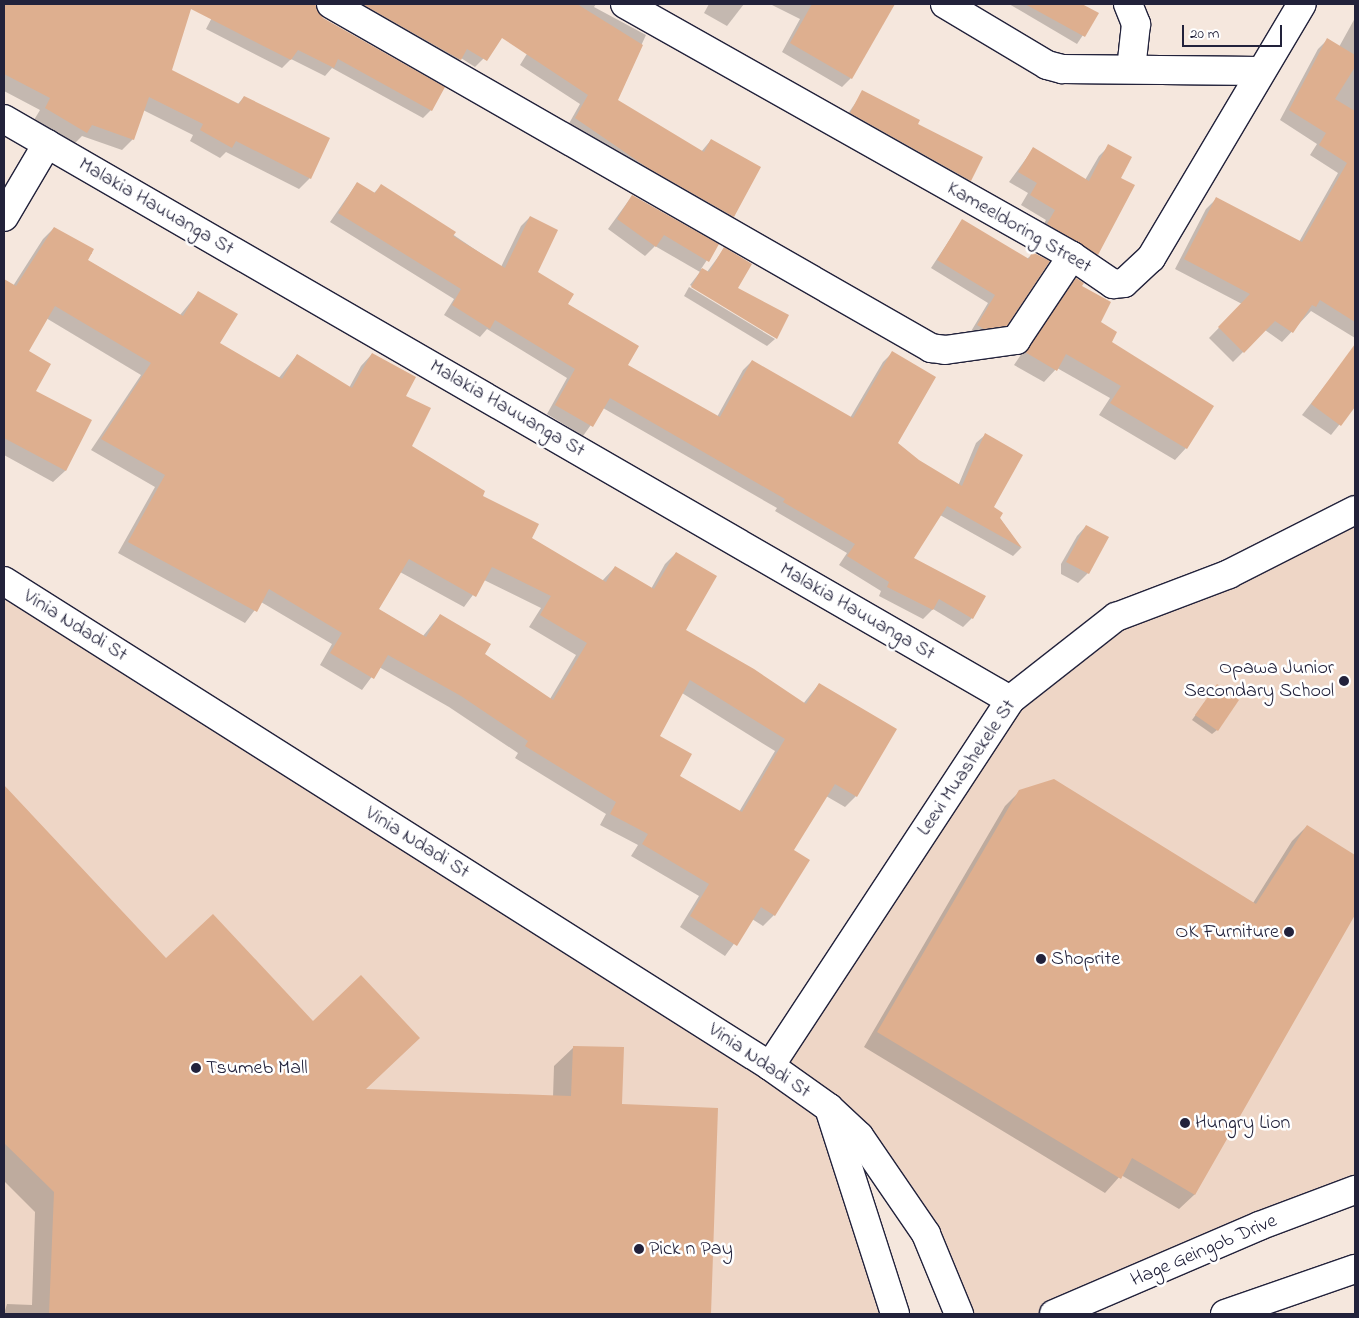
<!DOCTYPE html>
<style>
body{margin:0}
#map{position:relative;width:1359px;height:1318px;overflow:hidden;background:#f5e7dd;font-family:"Indie Flower",sans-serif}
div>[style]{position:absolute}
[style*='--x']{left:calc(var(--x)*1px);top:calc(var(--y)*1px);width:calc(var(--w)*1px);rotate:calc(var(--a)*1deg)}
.built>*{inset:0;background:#eed6c6}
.shadow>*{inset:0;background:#0003}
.building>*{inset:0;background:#deaf8f}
.roads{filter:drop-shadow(1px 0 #22223b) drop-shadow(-1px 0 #22223b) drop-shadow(0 1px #22223b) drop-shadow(0 -1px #22223b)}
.minor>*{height:28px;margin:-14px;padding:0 14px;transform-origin:14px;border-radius:14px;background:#fff}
.highway>*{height:28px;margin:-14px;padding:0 14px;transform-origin:14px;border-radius:14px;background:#fff}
.dots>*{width:14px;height:14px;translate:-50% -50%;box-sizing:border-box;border:2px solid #fff;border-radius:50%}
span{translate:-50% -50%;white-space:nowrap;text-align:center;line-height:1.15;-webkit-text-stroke:5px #fff;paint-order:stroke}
.street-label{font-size:20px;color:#22223b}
.poi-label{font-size:20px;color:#22223b}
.right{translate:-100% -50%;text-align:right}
.left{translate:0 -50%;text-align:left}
.frame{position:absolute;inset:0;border:5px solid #22223b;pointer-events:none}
.scale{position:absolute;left:1182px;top:25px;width:100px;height:22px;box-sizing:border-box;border:2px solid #22223b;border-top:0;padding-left:6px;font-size:15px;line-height:18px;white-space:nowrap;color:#22223b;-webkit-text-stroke:4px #fff;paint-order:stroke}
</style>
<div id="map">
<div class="built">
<div style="clip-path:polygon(1355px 516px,1355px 1190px,1054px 1314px,959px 1314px,925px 1234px,829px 1110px,895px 1314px,4px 1314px,4px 581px,770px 1066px,1010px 700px,1116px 617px)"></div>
</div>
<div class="shadow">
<div style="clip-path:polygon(4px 4px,173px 4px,189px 12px,170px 71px,237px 105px,244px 97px,310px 178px,299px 189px,226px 152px,220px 158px,190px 141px,193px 135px,143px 110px,133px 139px,122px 150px,82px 136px,75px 143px,34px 120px,40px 110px,4px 91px)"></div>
<div style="clip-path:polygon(219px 4px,314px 4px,322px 18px,431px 110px,423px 118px,332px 68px,325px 76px,291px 59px,282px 68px,206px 29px)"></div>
<div style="clip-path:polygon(339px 4px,511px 4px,483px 59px,475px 67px,461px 58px,451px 68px)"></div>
<div style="clip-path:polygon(558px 4px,596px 4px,594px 7px,646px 35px,616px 100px,701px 152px,711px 140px,733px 216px,724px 225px,567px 127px,580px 104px,520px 65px)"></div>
<div style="clip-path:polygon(709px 4px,744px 4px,727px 26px,704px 13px)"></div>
<div style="clip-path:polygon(770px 4px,894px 4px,851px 78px,842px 87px,782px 52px,800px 19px)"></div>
<div style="clip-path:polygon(1009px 4px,1080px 4px,1097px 14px,1077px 44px)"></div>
<div style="clip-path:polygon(1355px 18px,1355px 338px,1311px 311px,1282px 342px,1265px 330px,1233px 362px,1209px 338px,1242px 304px,1175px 269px,1206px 209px,1216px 199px,1299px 242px,1338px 173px,1310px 155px,1317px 144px,1280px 120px,1318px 49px,1328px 39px,1339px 47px)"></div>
<div style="clip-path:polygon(863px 92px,916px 125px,970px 181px,962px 189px,843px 121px)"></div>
<div style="clip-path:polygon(1109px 146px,1097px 254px,1088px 264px,1038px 234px,1046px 220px,1021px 205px,1028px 193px,1009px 182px,1033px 149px,1085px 180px,1099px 156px)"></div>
<div style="clip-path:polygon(357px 183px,373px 194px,381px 186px,501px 267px,521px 226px,530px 217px,536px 272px,566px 305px,626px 366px,717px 417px,743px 370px,752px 361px,850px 418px,883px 362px,892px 353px,896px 443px,918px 461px,958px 486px,976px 443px,985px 435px,992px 507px,1021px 548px,1013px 556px,940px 515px,912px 558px,972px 618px,963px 627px,933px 609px,923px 619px,879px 596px,881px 591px,839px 565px,847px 553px,775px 511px,777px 508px,603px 408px,583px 436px,547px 414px,567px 378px,487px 329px,480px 337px,444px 315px,454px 299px,330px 222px)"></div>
<div style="clip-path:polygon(632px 196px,717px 245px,701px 269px,707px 272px,724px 249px,751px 264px,736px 288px,787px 316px,776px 338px,690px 285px,700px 272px,655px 246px,645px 256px,608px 229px)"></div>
<div style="clip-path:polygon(962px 221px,1027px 259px,1033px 253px,1006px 325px,998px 333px,970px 333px,988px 303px,931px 268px)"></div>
<div style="clip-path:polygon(evenodd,54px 228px,87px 260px,180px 315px,198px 293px,218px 344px,278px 379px,297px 355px,349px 388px,361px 366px,372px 354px,404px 396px,410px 447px,481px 496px,531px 538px,602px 581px,615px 567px,651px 589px,665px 564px,676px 553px,684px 630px,803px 704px,819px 684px,856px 796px,845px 807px,826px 796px,792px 850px,774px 915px,763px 926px,752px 919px,725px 956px,680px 927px,699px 896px,631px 856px,638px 845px,600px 825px,606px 814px,515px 758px,518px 753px,449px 707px,379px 667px,362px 690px,320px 665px,332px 644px,261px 602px,245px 623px,118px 553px,155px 487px,91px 450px,141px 375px,46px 318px,27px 351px,34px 391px,90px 421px,65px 471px,53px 482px,4px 455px,4px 289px,9px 284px,13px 286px,43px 239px,54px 228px,400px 572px,464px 607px,484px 580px,541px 608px,529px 627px,576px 655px,550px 699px,484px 654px,440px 615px,423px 636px,378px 609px,400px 572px,54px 228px,682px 693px,775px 751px,739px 812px,679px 776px,659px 736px,682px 693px)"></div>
<div style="clip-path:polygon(1076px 279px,1110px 342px,1186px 448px,1175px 460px,1099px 415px,1110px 398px,1057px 368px,1044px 382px,1014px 365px,1064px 291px)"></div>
<div style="clip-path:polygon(689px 287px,775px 339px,767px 346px,684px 296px)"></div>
<div style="clip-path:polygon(1347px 357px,1355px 363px,1355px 405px,1331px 435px,1302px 415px)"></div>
<div style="clip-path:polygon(1086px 526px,1088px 573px,1078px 583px,1061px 574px,1061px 564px,1077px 536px)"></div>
<div style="clip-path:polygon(1217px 685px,1217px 730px,1212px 734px,1192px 720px)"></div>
<div style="clip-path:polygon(4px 786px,166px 959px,364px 1090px,553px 1097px,554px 1066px,574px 1047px,620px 1105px,717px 1109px,710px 1314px,4px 1314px,7px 1304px,32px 1305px,35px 1212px,4px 1181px)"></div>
<div style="clip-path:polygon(1020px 791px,1253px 903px,1292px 841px,1307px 826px,1355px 857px,1355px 912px,1194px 1195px,1179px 1209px,1121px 1175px,1105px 1193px,864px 1047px,1005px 806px)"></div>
</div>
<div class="building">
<div style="clip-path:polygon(4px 4px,315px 4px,323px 18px,445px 87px,432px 111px,338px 59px,334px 68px,298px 50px,291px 60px,191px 9px,172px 70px,239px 104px,244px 96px,330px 138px,311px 179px,236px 141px,232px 148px,200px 130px,203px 124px,149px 97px,134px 140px,92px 125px,87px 133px,45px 108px,50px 98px,4px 74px)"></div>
<div style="clip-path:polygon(362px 4px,577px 4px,643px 45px,618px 100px,704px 152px,711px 139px,761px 167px,734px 217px,648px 168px,575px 118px,588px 95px,502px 38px,487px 61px,467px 49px,461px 60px)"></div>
<div style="clip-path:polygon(812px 4px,895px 4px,852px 79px,790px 43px)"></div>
<div style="clip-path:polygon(1025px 4px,1082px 4px,1099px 13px,1085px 37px)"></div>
<div style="clip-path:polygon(1327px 38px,1355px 55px,1355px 67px,1335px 99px,1355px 111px,1355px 322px,1320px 300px,1316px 307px,1312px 305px,1293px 333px,1275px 321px,1244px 353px,1218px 327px,1250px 294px,1184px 259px,1216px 197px,1302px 242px,1347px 163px,1319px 145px,1326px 133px,1289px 110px)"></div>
<div style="clip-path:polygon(862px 90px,920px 120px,918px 124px,983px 157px,971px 181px,850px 113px)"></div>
<div style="clip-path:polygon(1108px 144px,1132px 157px,1121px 178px,1135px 185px,1098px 255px,1047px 224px,1055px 210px,1030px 195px,1037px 183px,1018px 172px,1033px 147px,1089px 181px)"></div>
<div style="clip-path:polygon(357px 182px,375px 193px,381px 184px,456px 232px,453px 236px,505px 268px,530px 216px,558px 230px,538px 272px,574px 294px,568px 304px,639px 346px,628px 365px,720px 417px,752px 360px,853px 418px,892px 351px,936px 377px,898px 443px,919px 460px,962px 486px,985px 433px,1023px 455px,994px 507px,1003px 513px,1000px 518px,1022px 548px,947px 506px,914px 558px,986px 596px,973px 619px,939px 599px,933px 610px,887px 587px,889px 582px,847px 556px,855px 544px,783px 502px,785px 499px,610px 398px,593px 427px,555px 405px,575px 369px,495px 320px,490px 329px,452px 305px,461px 289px,338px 213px)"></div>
<div style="clip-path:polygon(632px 195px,719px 244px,709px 262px,664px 235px,656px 247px,617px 219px)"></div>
<div style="clip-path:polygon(962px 219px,1029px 259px,1032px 252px,1050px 261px,1007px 326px,984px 329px,977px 325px,995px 295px,937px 260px)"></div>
<div style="clip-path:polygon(evenodd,54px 227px,94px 249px,88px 260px,183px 316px,198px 291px,238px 314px,220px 343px,282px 379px,297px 354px,352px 388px,372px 353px,416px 377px,406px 396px,431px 408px,412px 446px,485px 491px,483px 496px,539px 524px,532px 538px,606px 582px,615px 566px,654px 589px,676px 552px,717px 576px,686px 630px,754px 669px,806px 704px,819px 683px,897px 729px,857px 797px,835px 784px,794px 850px,810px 860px,775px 916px,761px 907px,737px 946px,690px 916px,709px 884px,642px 844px,648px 834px,610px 814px,616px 802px,525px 746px,528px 741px,461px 696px,388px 655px,374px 679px,330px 653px,342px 633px,269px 589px,257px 612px,128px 542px,165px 475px,101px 439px,151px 363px,55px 306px,29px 351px,51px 364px,36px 391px,92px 420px,66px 471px,4px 438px,4px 279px,16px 286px,54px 227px,409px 559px,476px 597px,492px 567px,551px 596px,540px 615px,587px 643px,553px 700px,485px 654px,491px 644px,440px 614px,426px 637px,379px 609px,409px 559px,54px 227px,690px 680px,785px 739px,742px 812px,680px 776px,692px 754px,660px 736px,690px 680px)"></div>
<div style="clip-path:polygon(724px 247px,752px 264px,738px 288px,789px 315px,777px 339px,691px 287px,702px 268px,709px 272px)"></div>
<div style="clip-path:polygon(1076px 278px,1084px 283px,1082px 286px,1111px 302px,1101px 322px,1117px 332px,1112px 342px,1214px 406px,1187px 449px,1110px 403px,1121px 386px,1066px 354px,1057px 371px,1025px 352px)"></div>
<div style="clip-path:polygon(1355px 344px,1355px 407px,1341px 426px,1311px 404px)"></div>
<div style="clip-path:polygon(1086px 525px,1109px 537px,1089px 574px,1066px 562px)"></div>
<div style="clip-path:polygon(1217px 684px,1239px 700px,1218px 731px,1195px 715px)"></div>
<div style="clip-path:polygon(1054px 779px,1256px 904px,1307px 825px,1355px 855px,1355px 915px,1195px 1195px,1132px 1158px,1121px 1179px,877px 1032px,1019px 790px)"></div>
<div style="clip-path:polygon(4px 785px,166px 958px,213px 914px,313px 1021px,361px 975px,420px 1038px,366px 1089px,571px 1096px,573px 1046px,624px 1047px,622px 1104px,718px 1108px,711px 1314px,49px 1314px,54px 1192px,4px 1143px)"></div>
</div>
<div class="roads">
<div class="minor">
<div style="--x:331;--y:4;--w:692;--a:29.83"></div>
<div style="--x:931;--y:348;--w:14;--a:8"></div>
<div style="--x:945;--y:350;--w:72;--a:-8"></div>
<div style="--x:1016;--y:340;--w:101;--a:-56.3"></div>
<div style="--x:625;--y:4;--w:513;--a:29.41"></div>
<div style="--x:1072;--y:256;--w:50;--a:34.3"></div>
<div style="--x:1113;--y:284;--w:11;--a:-5"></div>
<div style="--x:1124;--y:283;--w:37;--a:-43"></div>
<div style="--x:1151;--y:258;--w:295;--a:-59.3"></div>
<div style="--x:945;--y:4;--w:119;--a:30.9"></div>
<div style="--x:1047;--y:65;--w:16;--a:15"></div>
<div style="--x:1062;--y:69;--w:198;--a:0.6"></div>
<div style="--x:1128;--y:4;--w:22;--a:68"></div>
<div style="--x:1136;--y:24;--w:45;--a:96.3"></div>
<div style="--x:4;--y:119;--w:1162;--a:30.01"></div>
<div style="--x:4;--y:217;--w:85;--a:-59.5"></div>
<div style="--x:4;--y:581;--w:907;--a:32.34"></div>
<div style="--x:770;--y:1066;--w:72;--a:35.4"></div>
<div style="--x:829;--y:1108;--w:41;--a:43"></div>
<div style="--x:859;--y:1136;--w:119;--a:55.6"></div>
<div style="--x:926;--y:1234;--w:87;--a:67.6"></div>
<div style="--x:770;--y:1066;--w:438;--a:-56.7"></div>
<div style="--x:1010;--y:700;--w:135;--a:-38.1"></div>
<div style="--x:1116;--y:617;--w:121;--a:-20.8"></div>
<div style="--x:1229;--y:574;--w:141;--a:-26.9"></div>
<div style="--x:829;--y:1108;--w:216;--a:72.2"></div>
</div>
<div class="highway">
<div style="--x:1054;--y:1314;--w:223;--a:-23.2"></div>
<div style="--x:1259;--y:1226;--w:103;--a:-20.6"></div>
<div style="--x:1225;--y:1314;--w:138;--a:-19.1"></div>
</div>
</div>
<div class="dots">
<div style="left:1344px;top:681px;background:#22223b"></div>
<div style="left:1289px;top:932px;background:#22223b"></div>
<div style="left:1041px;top:959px;background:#22223b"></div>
<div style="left:196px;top:1068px;background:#22223b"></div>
<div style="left:1185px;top:1123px;background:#22223b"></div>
<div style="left:639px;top:1249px;background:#22223b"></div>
</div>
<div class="street-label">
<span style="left:156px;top:207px;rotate:30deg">Malakia Hauuanga St</span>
<span style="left:1019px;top:228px;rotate:30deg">Kameeldoring Street</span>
<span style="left:507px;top:409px;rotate:30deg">Malakia Hauuanga St</span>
<span style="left:857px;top:612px;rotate:30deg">Malakia Hauuanga St</span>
<span style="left:75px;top:626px;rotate:32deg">Vinia Ndadi St</span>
<span style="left:967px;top:768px;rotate:-56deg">Leevi Muashekele St</span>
<span style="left:417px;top:843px;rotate:32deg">Vinia Ndadi St</span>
<span style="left:759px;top:1061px;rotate:34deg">Vinia Ndadi St</span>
<span style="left:1204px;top:1251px;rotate:-23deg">Hage Geingob Drive</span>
</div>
<div class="poi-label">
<span class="right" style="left:1334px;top:680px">Opawa Junior<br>Secondary School</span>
<span class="right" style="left:1279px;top:932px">OK Furniture</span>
<span class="left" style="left:1051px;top:959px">Shoprite</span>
<span class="left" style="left:206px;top:1068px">Tsumeb Mall</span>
<span class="left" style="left:1195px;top:1123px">Hungry Lion</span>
<span class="left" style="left:649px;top:1249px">Pick n Pay</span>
</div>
<div class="frame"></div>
<div class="scale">20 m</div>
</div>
